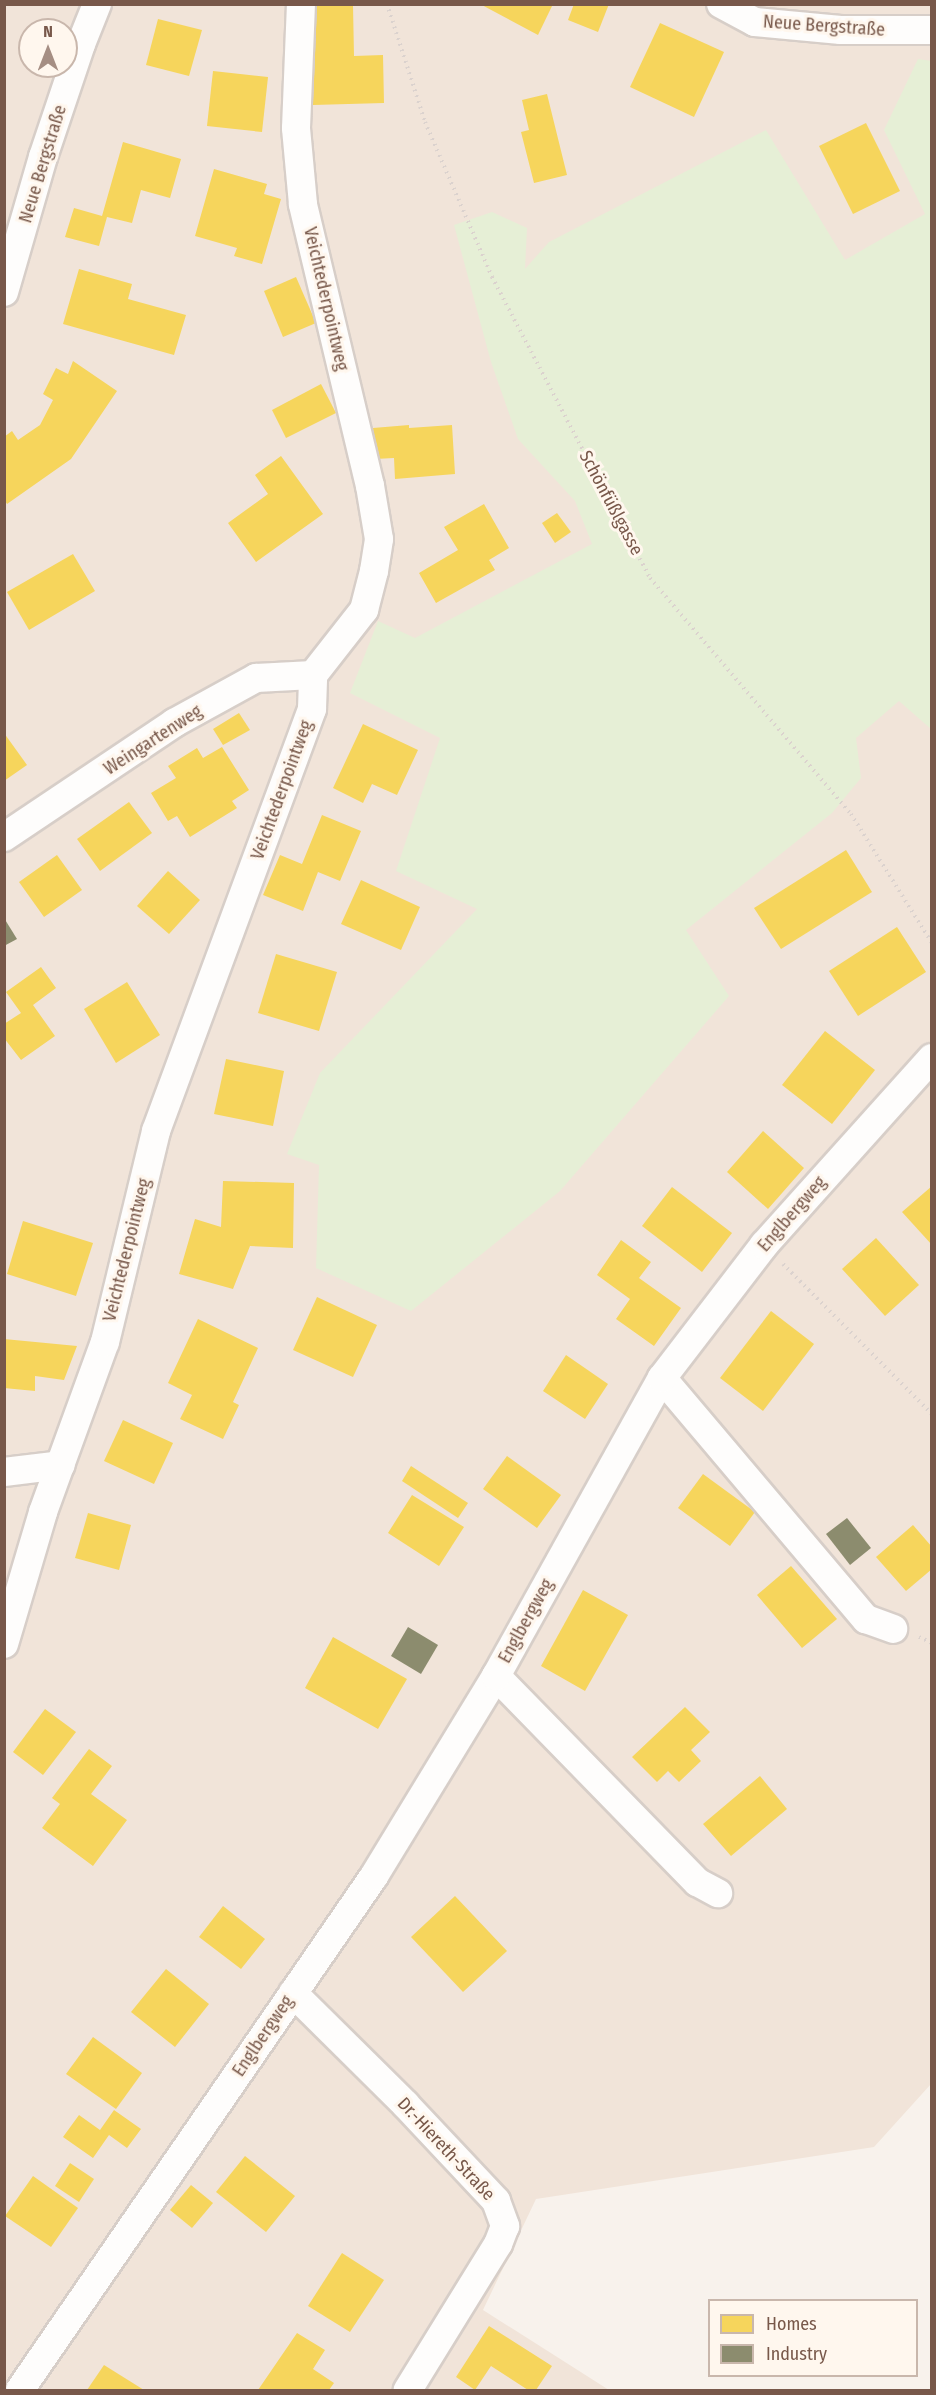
<!DOCTYPE html>
<meta charset="utf-8">
<style>
body{margin:0}
#map{position:relative;width:936px;height:2395px;overflow:hidden;background:#f8f2ec;font-family:"Fira Sans Condensed",sans-serif}
div>[style]{position:absolute}
[style*='--x']{left:calc(var(--x)*1px);top:calc(var(--y)*1px);width:calc(var(--w)*1px);rotate:calc(var(--a)*1deg)}
.residential>*{inset:0;background:#f1e4d9}
.green>*{inset:0;background:#e6efd6}
.homes>*{inset:0;background:#f6d55c}
.industry>*{inset:0;background:#8c8c6e}
.path>*{height:4px;margin-top:-2px;transform-origin:0;background:repeating-linear-gradient(90deg,#dbd2ce 0 1.5px,transparent 0 6px)}
.roads{filter:drop-shadow(2px 0 #d7cec8) drop-shadow(-2px 0 #d7cec8) drop-shadow(0 2px #d7cec8) drop-shadow(0 -2px #d7cec8)}
.minor>*{height:28px;margin:-14px;padding:0 14px;transform-origin:14px;border-radius:14px;background:#fefdfc}
span{translate:-50% -50%;white-space:nowrap;text-align:center;line-height:1.15;-webkit-text-stroke:6px #fff7ee;paint-order:stroke}
.street-label{font-size:18px;color:#78584a}
.frame{position:absolute;inset:0;border:6px solid #78584a;pointer-events:none}
.legend{position:absolute;left:708px;top:2299px;width:210px;height:78px;box-sizing:border-box;background:#fff7ee;border:2px solid #c9b7ac;margin:0;padding:8px 10px;list-style:none;font-size:18px;color:#78584a}
.legend li{display:flex;align-items:center;gap:12px;height:30px}
.legend b{width:30px;border:2px solid #c9b7ac}
.north{position:absolute;left:18px;top:18px;width:60px;height:60px;box-sizing:border-box;background:#fff7ee;border:2px solid #c9b7ac;border-radius:50%;rotate:0deg;font-size:16px;font-weight:700;line-height:24px;text-align:center;color:#78584a}
.north::after{content:'';display:block;margin:auto;width:21px;height:27px;background:#a58e83;clip-path:polygon(50% 0,100% 100%,50% 72%,0 100%)}
</style>
<div id="map">
<div class="residential">
<div style="clip-path:polygon(evenodd,5px 5px,931px 5px,931px 2084px,874px 2147px,536px 2199px,483px 2310px,609px 2390px,5px 2390px,5px 5px,30px 30px,66px 30px,66px 66px,30px 66px,30px 30px)"></div>
</div>
<div class="green">
<div style="clip-path:polygon(918px 59px,932px 61px,931px 729px,899px 701px,856px 738px,861px 778px,832px 813px,686px 930px,729px 996px,560px 1191px,411px 1311px,316px 1268px,319px 1165px,287px 1154px,320px 1073px,477px 909px,396px 871px,440px 738px,350px 693px,378px 621px,415px 638px,592px 544px,575px 501px,518px 439px,491px 362px,454px 225px,492px 212px,527px 228px,525px 269px,549px 242px,766px 130px,845px 260px,925px 214px,884px 130px)"></div>
</div>
<div class="homes">
<div style="clip-path:polygon(480px 4px,553px 4px,538px 35px)"></div>
<div style="clip-path:polygon(574px 4px,609px 4px,598px 32px,568px 20px)"></div>
<div style="clip-path:polygon(310px 5px,353px 5px,354px 56px,383px 55px,384px 103px,313px 105px)"></div>
<div style="clip-path:polygon(158px 19px,202px 30px,189px 76px,146px 65px)"></div>
<div style="clip-path:polygon(660px 23px,724px 52px,694px 117px,630px 87px)"></div>
<div style="clip-path:polygon(213px 71px,268px 77px,262px 132px,207px 126px)"></div>
<div style="clip-path:polygon(547px 94px,567px 175px,534px 183px,521px 132px,529px 130px,522px 100px)"></div>
<div style="clip-path:polygon(866px 123px,900px 191px,853px 214px,819px 146px)"></div>
<div style="clip-path:polygon(123px 142px,181px 159px,170px 198px,141px 190px,132px 223px,107px 217px,99px 246px,65px 237px,74px 208px,102px 216px)"></div>
<div style="clip-path:polygon(214px 169px,267px 184px,264px 194px,281px 199px,262px 264px,234px 256px,237px 248px,195px 236px)"></div>
<div style="clip-path:polygon(79px 269px,132px 284px,128px 299px,186px 315px,174px 355px,63px 324px)"></div>
<div style="clip-path:polygon(296px 277px,316px 323px,283px 337px,264px 291px)"></div>
<div style="clip-path:polygon(73px 361px,117px 391px,71px 459px,7px 504px,4px 499px,4px 437px,12px 431px,18px 440px,40px 425px,53px 400px,43px 394px,56px 368px,68px 374px)"></div>
<div style="clip-path:polygon(321px 384px,336px 413px,286px 438px,272px 410px)"></div>
<div style="clip-path:polygon(409px 425px,409px 428px,452px 425px,455px 474px,395px 479px,394px 458px,375px 459px,373px 428px)"></div>
<div style="clip-path:polygon(281px 456px,323px 514px,256px 562px,228px 523px,268px 494px,255px 475px)"></div>
<div style="clip-path:polygon(484px 504px,509px 548px,489px 560px,495px 570px,436px 603px,419px 573px,458px 550px,444px 527px)"></div>
<div style="clip-path:polygon(557px 513px,571px 532px,555px 543px,542px 523px)"></div>
<div style="clip-path:polygon(73px 554px,95px 591px,29px 630px,7px 592px)"></div>
<div style="clip-path:polygon(239px 713px,250px 730px,223px 745px,213px 729px)"></div>
<div style="clip-path:polygon(363px 724px,418px 750px,397px 795px,372px 784px,363px 803px,333px 788px)"></div>
<div style="clip-path:polygon(4px 733px,27px 765px,4px 781px)"></div>
<div style="clip-path:polygon(222px 747px,249px 790px,232px 801px,237px 808px,190px 837px,177px 816px,168px 821px,151px 793px,176px 778px,168px 766px,197px 748px,203px 758px)"></div>
<div style="clip-path:polygon(129px 802px,152px 833px,100px 871px,77px 839px)"></div>
<div style="clip-path:polygon(322px 815px,361px 831px,340px 881px,318px 872px,303px 911px,263px 895px,280px 855px,302px 864px)"></div>
<div style="clip-path:polygon(846px 850px,872px 892px,781px 949px,754px 908px)"></div>
<div style="clip-path:polygon(57px 855px,82px 890px,44px 917px,19px 882px)"></div>
<div style="clip-path:polygon(168px 871px,200px 900px,169px 934px,137px 906px)"></div>
<div style="clip-path:polygon(361px 880px,420px 907px,401px 950px,341px 924px)"></div>
<div style="clip-path:polygon(897px 927px,926px 972px,858px 1016px,829px 971px)"></div>
<div style="clip-path:polygon(276px 954px,337px 972px,319px 1031px,258px 1013px)"></div>
<div style="clip-path:polygon(41px 967px,56px 988px,33px 1005px,55px 1036px,21px 1060px,4px 1038px,4px 1024px,21px 1013px,6px 992px)"></div>
<div style="clip-path:polygon(127px 982px,160px 1035px,116px 1063px,84px 1009px)"></div>
<div style="clip-path:polygon(825px 1031px,875px 1070px,832px 1124px,782px 1085px)"></div>
<div style="clip-path:polygon(226px 1059px,284px 1071px,273px 1126px,214px 1114px)"></div>
<div style="clip-path:polygon(763px 1131px,804px 1168px,768px 1209px,727px 1172px)"></div>
<div style="clip-path:polygon(223px 1181px,294px 1183px,293px 1248px,250px 1246px,233px 1289px,179px 1274px,195px 1219px,221px 1227px)"></div>
<div style="clip-path:polygon(932px 1186px,932px 1245px,902px 1212px)"></div>
<div style="clip-path:polygon(672px 1187px,732px 1233px,702px 1272px,642px 1226px)"></div>
<div style="clip-path:polygon(23px 1221px,93px 1243px,76px 1296px,7px 1274px)"></div>
<div style="clip-path:polygon(876px 1238px,919px 1285px,885px 1316px,842px 1269px)"></div>
<div style="clip-path:polygon(621px 1240px,651px 1262px,639px 1278px,681px 1308px,654px 1346px,616px 1319px,630px 1299px,597px 1275px)"></div>
<div style="clip-path:polygon(317px 1297px,377px 1325px,353px 1377px,293px 1350px)"></div>
<div style="clip-path:polygon(771px 1311px,814px 1344px,763px 1411px,720px 1378px)"></div>
<div style="clip-path:polygon(198px 1319px,258px 1348px,233px 1402px,239px 1405px,223px 1439px,180px 1419px,192px 1395px,168px 1383px)"></div>
<div style="clip-path:polygon(4px 1339px,77px 1346px,64px 1380px,35px 1376px,35px 1391px,4px 1388px)"></div>
<div style="clip-path:polygon(566px 1355px,608px 1384px,585px 1419px,543px 1391px)"></div>
<div style="clip-path:polygon(123px 1420px,173px 1443px,154px 1484px,104px 1461px)"></div>
<div style="clip-path:polygon(507px 1456px,561px 1495px,537px 1528px,483px 1489px)"></div>
<div style="clip-path:polygon(411px 1466px,468px 1503px,458px 1518px,402px 1481px)"></div>
<div style="clip-path:polygon(703px 1474px,755px 1512px,730px 1546px,678px 1508px)"></div>
<div style="clip-path:polygon(412px 1495px,464px 1527px,439px 1566px,388px 1533px)"></div>
<div style="clip-path:polygon(88px 1513px,131px 1525px,119px 1570px,75px 1558px)"></div>
<div style="clip-path:polygon(913px 1525px,932px 1547px,932px 1569px,906px 1591px,876px 1557px)"></div>
<div style="clip-path:polygon(791px 1566px,837px 1619px,802px 1648px,757px 1595px)"></div>
<div style="clip-path:polygon(583px 1590px,628px 1615px,585px 1691px,541px 1666px)"></div>
<div style="clip-path:polygon(333px 1637px,407px 1679px,378px 1729px,305px 1688px)"></div>
<div style="clip-path:polygon(685px 1707px,710px 1732px,691px 1750px,701px 1761px,679px 1782px,668px 1771px,657px 1782px,632px 1757px)"></div>
<div style="clip-path:polygon(45px 1709px,76px 1732px,43px 1775px,13px 1752px)"></div>
<div style="clip-path:polygon(89px 1749px,112px 1766px,91px 1794px,127px 1820px,93px 1866px,42px 1828px,60px 1804px,52px 1798px)"></div>
<div style="clip-path:polygon(760px 1776px,787px 1809px,731px 1856px,703px 1824px)"></div>
<div style="clip-path:polygon(455px 1896px,507px 1951px,463px 1992px,411px 1937px)"></div>
<div style="clip-path:polygon(223px 1906px,265px 1939px,241px 1969px,199px 1937px)"></div>
<div style="clip-path:polygon(166px 1969px,209px 2004px,175px 2047px,131px 2012px)"></div>
<div style="clip-path:polygon(93px 2037px,142px 2073px,116px 2109px,66px 2074px)"></div>
<div style="clip-path:polygon(114px 2110px,141px 2129px,127px 2148px,109px 2135px,93px 2158px,63px 2137px,79px 2115px,100px 2130px)"></div>
<div style="clip-path:polygon(245px 2156px,295px 2196px,266px 2232px,216px 2192px)"></div>
<div style="clip-path:polygon(70px 2163px,94px 2179px,79px 2202px,55px 2186px)"></div>
<div style="clip-path:polygon(33px 2176px,78px 2208px,51px 2247px,5px 2216px)"></div>
<div style="clip-path:polygon(191px 2185px,213px 2203px,192px 2228px,170px 2210px)"></div>
<div style="clip-path:polygon(342px 2253px,384px 2280px,350px 2332px,308px 2306px)"></div>
<div style="clip-path:polygon(489px 2326px,552px 2366px,536px 2390px,528px 2390px,491px 2366px,475px 2390px,456px 2377px)"></div>
<div style="clip-path:polygon(297px 2333px,325px 2350px,313px 2369px,334px 2383px,329px 2390px,258px 2390px)"></div>
<div style="clip-path:polygon(104px 2365px,144px 2390px,87px 2390px)"></div>
</div>
<div class="industry">
<div style="clip-path:polygon(4px 918px,17px 939px,4px 946px)"></div>
<div style="clip-path:polygon(847px 1518px,871px 1548px,850px 1565px,826px 1534px)"></div>
<div style="clip-path:polygon(408px 1627px,438px 1645px,421px 1674px,391px 1656px)"></div>
</div>
<div class="path">
<div style="--x:387;--y:4;--w:124;--a:72.1"></div>
<div style="--x:425;--y:122;--w:169;--a:66.6"></div>
<div style="--x:492;--y:277;--w:340;--a:62.3"></div>
<div style="--x:650;--y:578;--w:310;--a:49.6"></div>
<div style="--x:851;--y:814;--w:152;--a:57.9"></div>
<div style="--x:783;--y:1264;--w:211;--a:45.2"></div>
<div style="--x:919;--y:1637;--w:14;--a:25"></div>
</div>
<div class="roads">
<div class="minor">
<div style="--x:721;--y:4;--w:38;--a:28"></div>
<div style="--x:755;--y:22;--w:86;--a:5.3"></div>
<div style="--x:841;--y:30;--w:91;--a:0"></div>
<div style="--x:4;--y:292;--w:141;--a:-73.9"></div>
<div style="--x:43;--y:157;--w:119;--a:-71.4"></div>
<div style="--x:81;--y:44;--w:43;--a:-68.2"></div>
<div style="--x:4;--y:837;--w:205;--a:-33.8"></div>
<div style="--x:174;--y:723;--w:94;--a:-28.8"></div>
<div style="--x:256;--y:678;--w:57;--a:-3"></div>
<div style="--x:662;--y:1378;--w:316;--a:49.8"></div>
<div style="--x:866;--y:1619;--w:29;--a:20"></div>
<div style="--x:4;--y:1472;--w:57;--a:-7"></div>
<div style="--x:4;--y:1644;--w:138;--a:-73.5"></div>
<div style="--x:43;--y:1512;--w:181;--a:-70"></div>
<div style="--x:105;--y:1342;--w:217;--a:-76.4"></div>
<div style="--x:156;--y:1131;--w:450;--a:-69.7"></div>
<div style="--x:312;--y:709;--w:34;--a:-88"></div>
<div style="--x:313;--y:675;--w:83;--a:-51.9"></div>
<div style="--x:364;--y:610;--w:40;--a:-75.6"></div>
<div style="--x:374;--y:571;--w:32;--a:-81"></div>
<div style="--x:379;--y:539;--w:54;--a:-99.6"></div>
<div style="--x:370;--y:486;--w:290;--a:-103.4"></div>
<div style="--x:303;--y:204;--w:76;--a:-95.3"></div>
<div style="--x:296;--y:128;--w:124;--a:-87.7"></div>
<div style="--x:496;--y:1676;--w:288;--a:45.7"></div>
<div style="--x:697;--y:1882;--w:24;--a:28"></div>
<div style="--x:293;--y:1993;--w:158;--a:44.7"></div>
<div style="--x:405;--y:2104;--w:133;--a:46.8"></div>
<div style="--x:496;--y:2201;--w:27;--a:70"></div>
<div style="--x:505;--y:2226;--w:19;--a:111"></div>
<div style="--x:498;--y:2244;--w:172;--a:121.7"></div>
<div style="--x:20;--y:2390;--w:624;--a:-55.44"></div>
<div style="--x:374;--y:1876;--w:234;--a:-58.6"></div>
<div style="--x:496;--y:1676;--w:341;--a:-60.9"></div>
<div style="--x:662;--y:1378;--w:168;--a:-52.5"></div>
<div style="--x:764;--y:1245;--w:251;--a:-48.1"></div>
</div>
</div>
<div class="street-label">
<span style="left:824px;top:26px;rotate:4deg">Neue Bergstraße</span>
<span style="left:43px;top:164px;rotate:-73deg">Neue Bergstraße</span>
<span style="left:326px;top:299px;rotate:77deg">Veichtederpointweg</span>
<span style="left:611px;top:503px;rotate:62deg">Schönfüßlgasse</span>
<span style="left:153px;top:740px;rotate:-33deg">Weingartenweg</span>
<span style="left:282px;top:790px;rotate:-70deg">Veichtederpointweg</span>
<span style="left:792px;top:1214px;rotate:-49deg">Englbergweg</span>
<span style="left:127px;top:1250px;rotate:-76deg">Veichtederpointweg</span>
<span style="left:526px;top:1621px;rotate:-61deg">Englbergweg</span>
<span style="left:263px;top:2036px;rotate:-56deg">Englbergweg</span>
<span style="left:446px;top:2149px;rotate:47deg">Dr.-Hiereth-Straße</span>
</div>
<div class="frame"></div>
<ul class="legend">
<li><b style="height:16px;background:#f6d55c"></b>Homes</li>
<li><b style="height:16px;background:#8c8c6e"></b>Industry</li>
</ul>
<div class="north">N</div>
</div>
